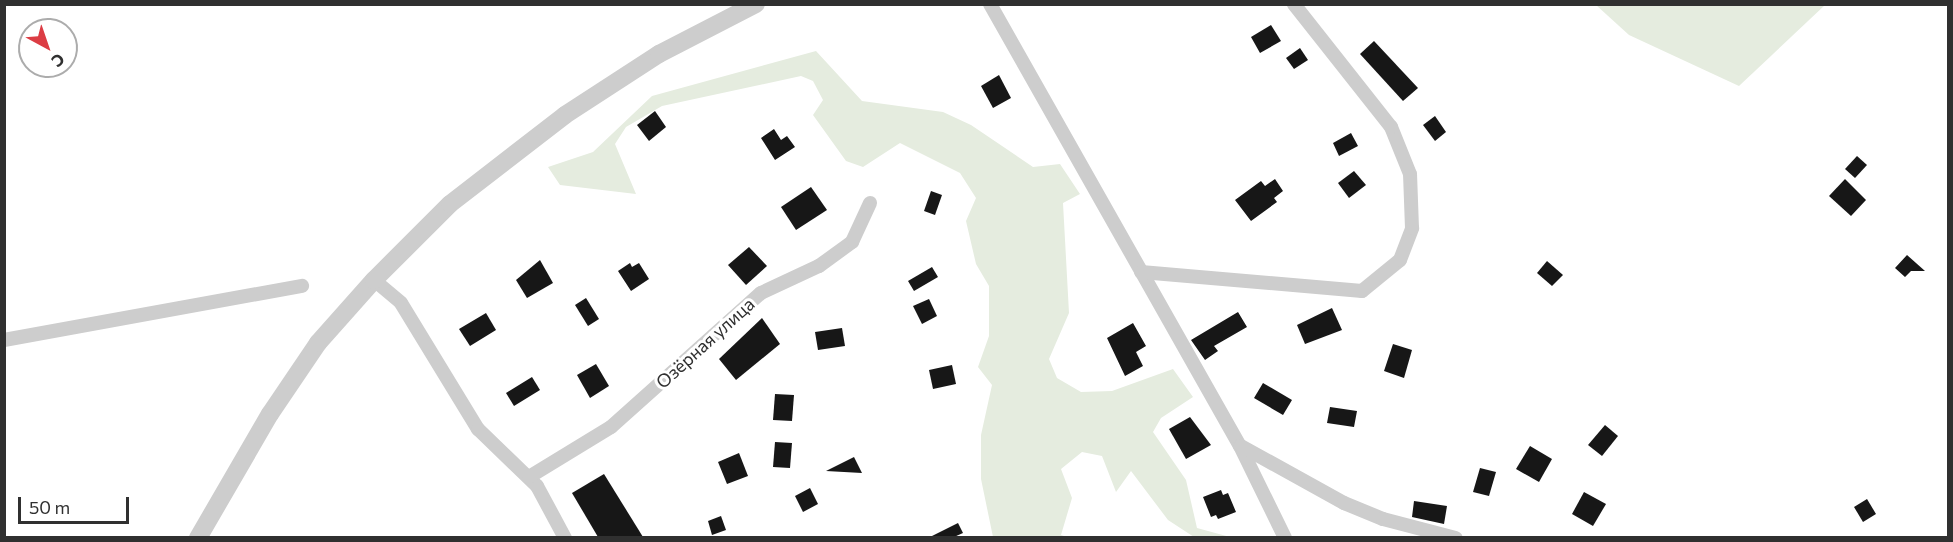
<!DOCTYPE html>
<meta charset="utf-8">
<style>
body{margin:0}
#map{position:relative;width:1953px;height:542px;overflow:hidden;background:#fff;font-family:Commissioner,sans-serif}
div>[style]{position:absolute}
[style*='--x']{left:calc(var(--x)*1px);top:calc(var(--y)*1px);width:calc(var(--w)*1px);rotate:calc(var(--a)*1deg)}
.green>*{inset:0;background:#e5ecdf}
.building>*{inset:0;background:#171717}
.minor>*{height:14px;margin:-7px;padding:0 7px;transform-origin:7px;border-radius:7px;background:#cdcdcd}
.tertiary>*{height:18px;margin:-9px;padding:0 9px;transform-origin:9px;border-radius:9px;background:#cdcdcd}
span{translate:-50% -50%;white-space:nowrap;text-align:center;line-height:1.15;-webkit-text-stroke:6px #fff;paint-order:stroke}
.street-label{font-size:18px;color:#303030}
.frame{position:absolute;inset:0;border:6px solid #303030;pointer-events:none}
.north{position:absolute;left:18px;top:18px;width:60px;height:60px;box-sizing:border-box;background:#fff;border:2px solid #acacac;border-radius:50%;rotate:140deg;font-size:16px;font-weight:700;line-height:24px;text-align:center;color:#303030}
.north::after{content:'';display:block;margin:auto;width:21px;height:27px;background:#dc3d44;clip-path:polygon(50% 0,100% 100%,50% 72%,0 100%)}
.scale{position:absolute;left:18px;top:497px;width:111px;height:27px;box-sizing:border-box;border:3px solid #303030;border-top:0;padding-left:8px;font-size:18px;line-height:21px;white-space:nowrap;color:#303030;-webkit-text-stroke:4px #fff;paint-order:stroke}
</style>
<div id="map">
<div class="green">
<div style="clip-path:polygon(1596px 5px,1825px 5px,1739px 86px,1629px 35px)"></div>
<div style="clip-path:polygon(816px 51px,862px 101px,943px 112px,971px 125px,1033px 167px,1060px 164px,1080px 194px,1063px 203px,1069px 313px,1049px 359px,1057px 378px,1081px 392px,1112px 391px,1173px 369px,1193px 397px,1161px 418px,1153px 432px,1186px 480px,1197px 528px,1230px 537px,1194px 537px,1168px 520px,1131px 471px,1116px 492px,1102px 456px,1082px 452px,1061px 469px,1072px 498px,1061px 535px,1067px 537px,993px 537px,981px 479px,981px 435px,992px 385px,978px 367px,989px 336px,989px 286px,976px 264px,966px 221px,976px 198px,960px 173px,900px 143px,863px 167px,846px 161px,813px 115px,823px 100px,813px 81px,801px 76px,662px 106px,626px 127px,615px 144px,636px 194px,560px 185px,548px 167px,593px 152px,652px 96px)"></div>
</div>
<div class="building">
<div style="clip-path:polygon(1271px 25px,1281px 41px,1260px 53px,1251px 37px)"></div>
<div style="clip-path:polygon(1374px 41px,1418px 88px,1403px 101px,1360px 54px)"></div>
<div style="clip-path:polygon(1300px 48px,1308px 60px,1294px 69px,1286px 58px)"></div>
<div style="clip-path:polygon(999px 75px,1011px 98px,993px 108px,981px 86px)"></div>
<div style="clip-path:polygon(655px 111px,666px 127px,649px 141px,637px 125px)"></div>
<div style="clip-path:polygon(1435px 116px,1446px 132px,1435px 141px,1423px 125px)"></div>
<div style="clip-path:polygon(774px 129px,781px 140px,787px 136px,795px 147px,775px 160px,761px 138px)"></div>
<div style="clip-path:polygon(1351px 133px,1358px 146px,1339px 156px,1333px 143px)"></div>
<div style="clip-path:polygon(1857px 156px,1867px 165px,1855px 178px,1845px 169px)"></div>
<div style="clip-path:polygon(1354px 171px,1366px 185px,1349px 198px,1338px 183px)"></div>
<div style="clip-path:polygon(1275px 179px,1283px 191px,1274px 198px,1277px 202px,1251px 221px,1235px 200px,1261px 181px,1265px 186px)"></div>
<div style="clip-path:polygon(1845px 179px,1866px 200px,1851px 216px,1829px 196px)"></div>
<div style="clip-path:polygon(811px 187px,827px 210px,796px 230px,781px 207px)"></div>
<div style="clip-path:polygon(931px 191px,942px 195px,935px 215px,924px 211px)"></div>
<div style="clip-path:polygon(749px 247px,767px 266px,746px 285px,728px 265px)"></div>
<div style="clip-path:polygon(1907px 255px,1925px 271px,1911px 271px,1905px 277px,1895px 268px)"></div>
<div style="clip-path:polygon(540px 260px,553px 283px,527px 298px,516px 280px)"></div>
<div style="clip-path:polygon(1547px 261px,1563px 275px,1552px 286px,1537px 273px)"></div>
<div style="clip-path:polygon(630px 263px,632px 267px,639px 263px,649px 279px,631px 291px,618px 271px)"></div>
<div style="clip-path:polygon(932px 267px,938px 277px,914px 291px,908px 281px)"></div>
<div style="clip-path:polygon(586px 298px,599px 319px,588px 326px,575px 305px)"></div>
<div style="clip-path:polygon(929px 299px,937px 316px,922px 324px,913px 306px)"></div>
<div style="clip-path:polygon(1332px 308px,1342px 330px,1305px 344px,1297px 325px)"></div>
<div style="clip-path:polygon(1238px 312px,1247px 327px,1214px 346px,1218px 351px,1205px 360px,1191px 340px)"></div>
<div style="clip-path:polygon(486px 313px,496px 330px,470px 346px,459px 329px)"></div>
<div style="clip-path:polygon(762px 318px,780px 344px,736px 380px,719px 359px)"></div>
<div style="clip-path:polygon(1133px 323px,1146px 346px,1136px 352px,1143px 366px,1125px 376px,1107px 338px)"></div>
<div style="clip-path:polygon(842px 328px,845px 346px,818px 350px,815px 332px)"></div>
<div style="clip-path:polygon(1393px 344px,1412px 350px,1404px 378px,1384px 371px)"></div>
<div style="clip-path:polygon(596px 364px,609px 386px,590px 398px,577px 375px)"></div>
<div style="clip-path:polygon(952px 365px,956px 384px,933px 389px,929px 370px)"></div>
<div style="clip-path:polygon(532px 377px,540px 390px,514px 406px,506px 393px)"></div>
<div style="clip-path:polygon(1263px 383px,1292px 400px,1283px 415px,1254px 398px)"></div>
<div style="clip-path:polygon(775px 394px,794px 395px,792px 421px,773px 420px)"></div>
<div style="clip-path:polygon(1330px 407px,1357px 411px,1354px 427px,1327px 423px)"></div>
<div style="clip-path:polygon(1190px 417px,1211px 445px,1186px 459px,1169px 429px)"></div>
<div style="clip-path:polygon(1605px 425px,1618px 436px,1602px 456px,1588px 445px)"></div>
<div style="clip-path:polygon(775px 442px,792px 443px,790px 468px,773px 467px)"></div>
<div style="clip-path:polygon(1530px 446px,1552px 459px,1539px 482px,1516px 469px)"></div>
<div style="clip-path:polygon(739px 453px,748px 476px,727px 484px,718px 462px)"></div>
<div style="clip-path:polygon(854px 457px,862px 473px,826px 471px)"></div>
<div style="clip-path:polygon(1480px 468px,1496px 472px,1489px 496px,1473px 492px)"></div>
<div style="clip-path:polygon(604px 474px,643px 537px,598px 537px,572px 493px)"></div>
<div style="clip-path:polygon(810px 488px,818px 504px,803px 512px,795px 496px)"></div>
<div style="clip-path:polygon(1221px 490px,1223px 495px,1228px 493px,1236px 512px,1218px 519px,1216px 515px,1211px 517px,1203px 497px)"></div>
<div style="clip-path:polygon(1584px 492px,1606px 504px,1593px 526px,1572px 514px)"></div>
<div style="clip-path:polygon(1867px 499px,1876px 514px,1863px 522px,1854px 507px)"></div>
<div style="clip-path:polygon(1414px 501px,1447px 506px,1444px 524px,1412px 517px)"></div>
<div style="clip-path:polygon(721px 516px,726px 530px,712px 535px,708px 521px)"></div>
<div style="clip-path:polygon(958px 523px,963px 533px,954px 537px,930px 537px)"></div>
</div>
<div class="minor">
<div style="--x:990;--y:4;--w:508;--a:60.51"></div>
<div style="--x:1240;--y:446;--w:102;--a:63.9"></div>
<div style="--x:1141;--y:272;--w:222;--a:4.9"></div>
<div style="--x:1362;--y:291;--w:49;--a:-39.2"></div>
<div style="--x:1400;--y:260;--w:34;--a:-69"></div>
<div style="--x:1412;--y:228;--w:54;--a:-92.1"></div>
<div style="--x:1410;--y:174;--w:51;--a:-112"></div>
<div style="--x:1391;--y:127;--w:157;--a:-128.3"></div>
<div style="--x:374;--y:280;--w:35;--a:40"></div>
<div style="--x:401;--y:303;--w:148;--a:58.6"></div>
<div style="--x:478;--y:429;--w:82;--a:44"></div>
<div style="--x:537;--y:486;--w:59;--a:61.7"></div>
<div style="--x:4;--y:340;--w:303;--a:-10.3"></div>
<div style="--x:1241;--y:446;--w:118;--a:29"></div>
<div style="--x:1344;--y:503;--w:42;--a:22.3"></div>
<div style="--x:1383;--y:519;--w:75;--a:14.6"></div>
<div style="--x:529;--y:477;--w:96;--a:-31.4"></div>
<div style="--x:611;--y:427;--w:201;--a:-41.8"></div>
<div style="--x:761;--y:293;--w:64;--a:-25"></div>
<div style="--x:819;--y:266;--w:41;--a:-36"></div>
<div style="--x:852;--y:242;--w:43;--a:-65.2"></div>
</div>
<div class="tertiary">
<div style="--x:198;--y:538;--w:143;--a:-59.9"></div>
<div style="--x:270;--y:414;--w:86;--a:-55.9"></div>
<div style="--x:318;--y:343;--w:84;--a:-48.4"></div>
<div style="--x:374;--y:280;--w:107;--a:-45"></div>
<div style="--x:450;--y:204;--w:145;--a:-37.7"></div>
<div style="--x:565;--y:115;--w:112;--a:-33"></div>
<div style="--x:659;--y:54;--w:109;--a:-27.3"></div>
</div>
<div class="street-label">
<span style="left:705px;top:343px;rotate:-42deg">Озёрная улица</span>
</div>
<div class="frame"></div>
<div class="north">С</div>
<div class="scale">50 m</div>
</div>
